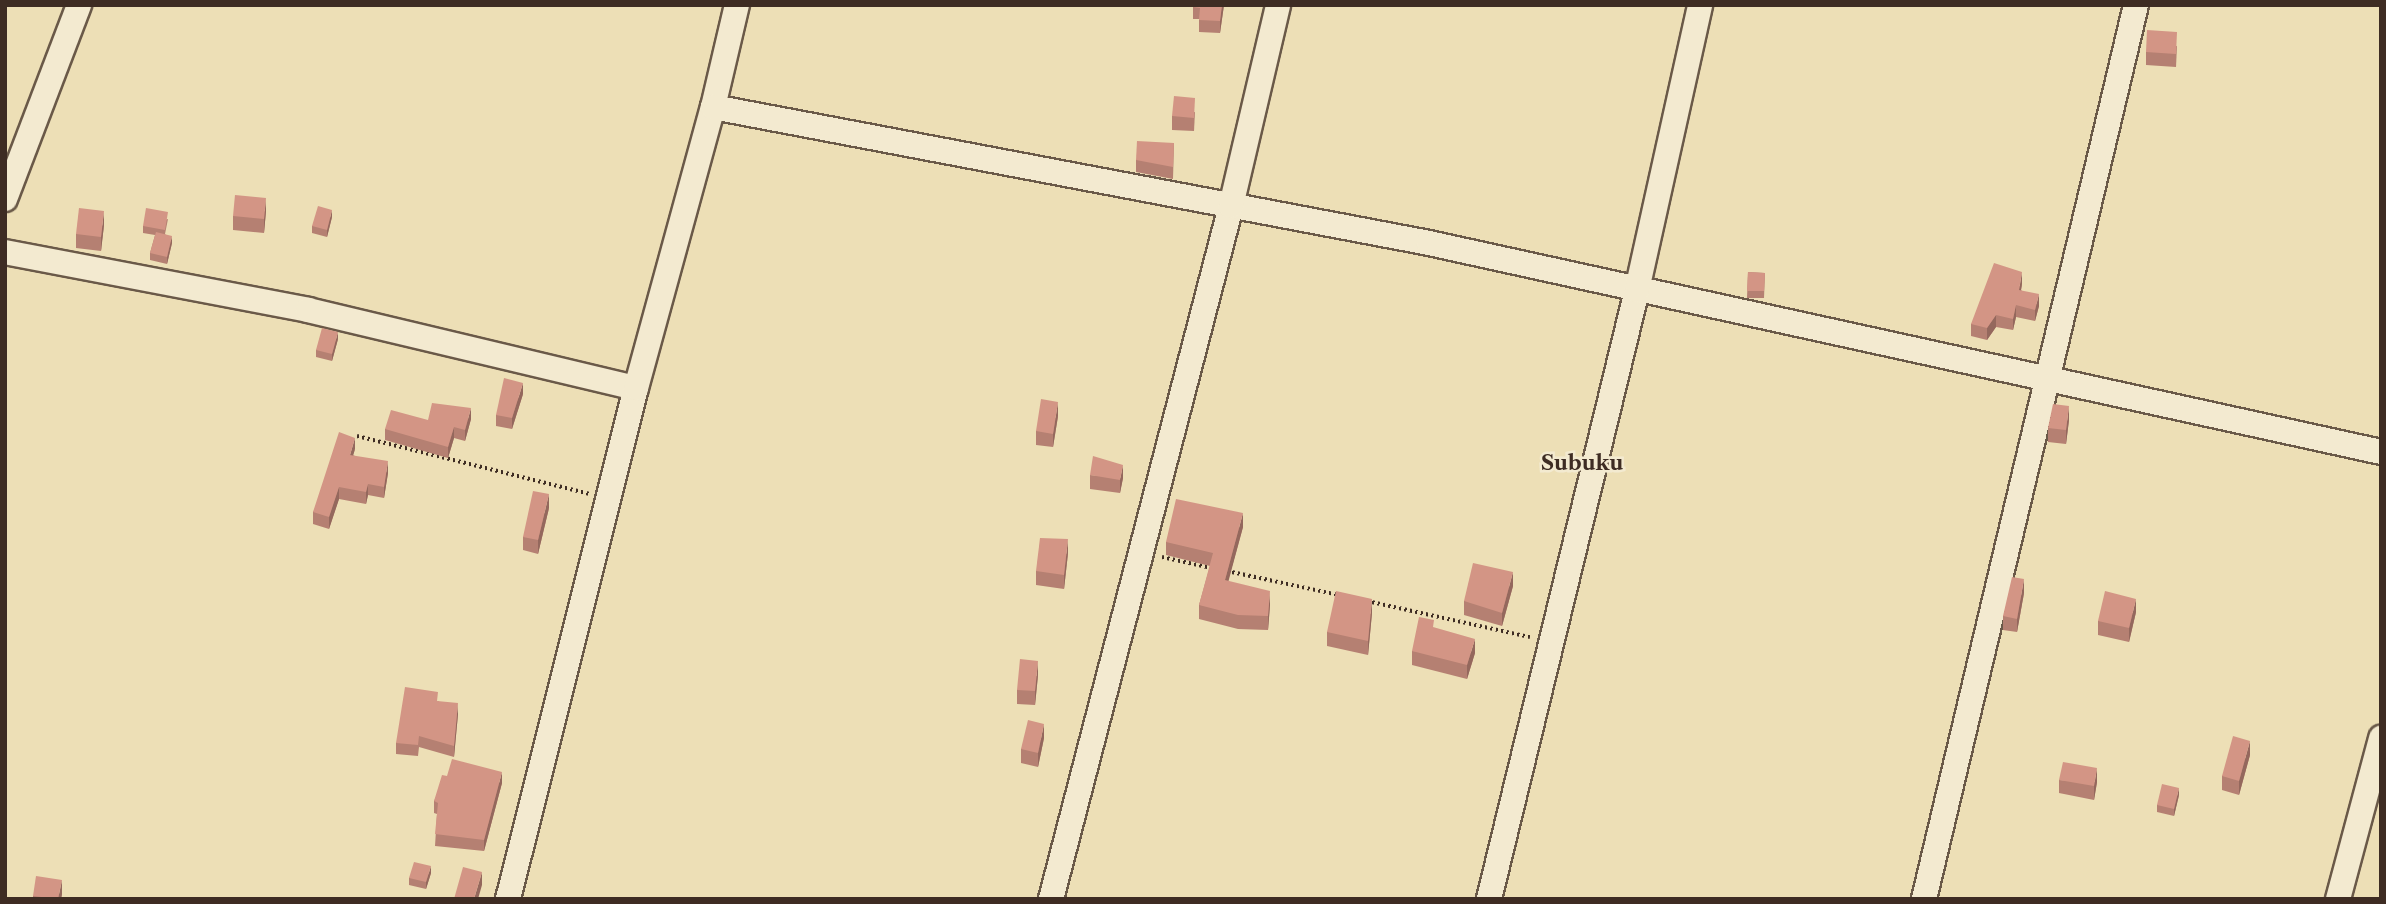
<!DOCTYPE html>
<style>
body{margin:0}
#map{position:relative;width:2386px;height:904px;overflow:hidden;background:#eddfb6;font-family:"Libre Caslon Text",serif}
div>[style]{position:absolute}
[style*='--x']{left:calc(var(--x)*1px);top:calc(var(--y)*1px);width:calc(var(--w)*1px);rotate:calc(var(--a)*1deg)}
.path>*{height:3.5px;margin-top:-1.75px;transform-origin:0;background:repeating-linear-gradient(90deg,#3e2c23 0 2px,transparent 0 5.5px)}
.roads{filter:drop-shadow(2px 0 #6a5948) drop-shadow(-2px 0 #6a5948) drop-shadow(0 2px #6a5948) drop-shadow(0 -2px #6a5948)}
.minor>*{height:24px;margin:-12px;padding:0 12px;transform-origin:12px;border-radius:12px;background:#f3ead0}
.wall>*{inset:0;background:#b58072}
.shaded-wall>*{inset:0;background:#94685d}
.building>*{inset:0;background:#d39585}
span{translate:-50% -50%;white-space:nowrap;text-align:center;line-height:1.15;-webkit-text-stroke:5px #f3ead0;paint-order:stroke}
.quarter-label{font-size:21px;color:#3e2c23;font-weight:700}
.frame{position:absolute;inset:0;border:7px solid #3e2c23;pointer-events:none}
</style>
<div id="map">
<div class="path">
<div style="--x:357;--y:436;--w:239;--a:14"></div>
<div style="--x:1162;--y:557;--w:51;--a:12.4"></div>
<div style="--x:1227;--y:571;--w:115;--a:12.1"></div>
<div style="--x:1367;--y:601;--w:167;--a:12.5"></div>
</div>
<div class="roads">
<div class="minor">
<div style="--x:713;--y:107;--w:105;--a:-76.8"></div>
<div style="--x:5;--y:199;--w:208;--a:-69.1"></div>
<div style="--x:5;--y:252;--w:309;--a:10.8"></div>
<div style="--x:308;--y:310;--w:337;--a:13.4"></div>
<div style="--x:508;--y:899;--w:527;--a:-75.94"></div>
<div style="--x:636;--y:388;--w:291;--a:-74.7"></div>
<div style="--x:713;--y:107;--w:729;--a:10.75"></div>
<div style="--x:1429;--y:243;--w:975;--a:12.38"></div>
<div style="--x:1051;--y:899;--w:716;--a:-75.44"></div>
<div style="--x:1231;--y:206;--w:206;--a:-76.8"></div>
<div style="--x:1489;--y:899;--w:627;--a:-76.34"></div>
<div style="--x:1637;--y:290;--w:292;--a:-77.5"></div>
<div style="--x:1924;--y:899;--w:919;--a:-76.66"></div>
<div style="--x:2338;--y:899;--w:167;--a:-75"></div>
</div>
</div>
<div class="wall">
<div style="clip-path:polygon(1193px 5px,1224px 5px,1220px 33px,1199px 32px,1199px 19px,1193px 19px)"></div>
<div style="clip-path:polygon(2177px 46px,2176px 67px,2146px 65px,2146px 52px)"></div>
<div style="clip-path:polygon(1195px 112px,1194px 131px,1172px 130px,1172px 116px)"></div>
<div style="clip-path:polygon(1174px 143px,1173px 179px,1136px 172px,1136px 160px)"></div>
<div style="clip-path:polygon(266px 211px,264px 233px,233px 230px,233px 216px)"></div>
<div style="clip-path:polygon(332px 217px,327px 237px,312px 233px,312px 226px)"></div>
<div style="clip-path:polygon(168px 219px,165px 234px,172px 243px,167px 264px,150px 260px,150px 253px,155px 235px,143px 233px,143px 226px)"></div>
<div style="clip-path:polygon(104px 225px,101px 251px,76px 248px,76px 234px)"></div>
<div style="clip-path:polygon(1748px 272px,1765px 273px,1764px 298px,1747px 298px)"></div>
<div style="clip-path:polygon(2022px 284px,2021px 290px,2039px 306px,2035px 321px,2016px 317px,2013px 330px,1996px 327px,1987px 340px,1971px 336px,1971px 324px)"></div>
<div style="clip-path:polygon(338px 339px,332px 361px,316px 357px,316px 350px)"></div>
<div style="clip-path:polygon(523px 394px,512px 429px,496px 426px,496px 415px)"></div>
<div style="clip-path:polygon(1058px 416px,1053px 447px,1036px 445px,1036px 431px)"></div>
<div style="clip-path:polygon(471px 419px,465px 441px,454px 438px,448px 458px,385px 440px,385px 429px,428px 420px)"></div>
<div style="clip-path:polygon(2069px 420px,2066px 444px,2048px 442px,2048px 428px)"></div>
<div style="clip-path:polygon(355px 449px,353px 455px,388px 473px,384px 498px,368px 495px,366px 504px,339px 499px,329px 529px,313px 524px,313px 512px)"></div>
<div style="clip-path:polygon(1090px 475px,1123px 478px,1120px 493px,1090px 489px)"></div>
<div style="clip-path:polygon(549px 508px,538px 554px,523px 550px,523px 537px)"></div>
<div style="clip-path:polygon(1243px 527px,1228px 581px,1270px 605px,1268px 630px,1238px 629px,1199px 619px,1199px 605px,1210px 566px,1166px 555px,1166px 542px)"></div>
<div style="clip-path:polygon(1068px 553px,1064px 589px,1036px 585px,1036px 571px)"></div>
<div style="clip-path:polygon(1513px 586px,1502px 626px,1464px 615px,1464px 601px)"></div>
<div style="clip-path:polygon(2024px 593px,2017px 632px,2003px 630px,2003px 616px)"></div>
<div style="clip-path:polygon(2136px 612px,2129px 642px,2098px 635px,2098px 621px)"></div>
<div style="clip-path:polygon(1372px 613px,1368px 655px,1327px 646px,1327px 632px)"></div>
<div style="clip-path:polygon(1412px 651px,1475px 653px,1467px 679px,1412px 665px)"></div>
<div style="clip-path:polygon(1038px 675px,1035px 705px,1017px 704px,1017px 690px)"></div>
<div style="clip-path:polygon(438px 701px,458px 714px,454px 757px,419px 747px,418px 756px,396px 754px,396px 743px)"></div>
<div style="clip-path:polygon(1044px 738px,1038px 767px,1021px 763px,1021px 749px)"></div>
<div style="clip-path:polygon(2250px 755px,2239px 795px,2222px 790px,2222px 776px)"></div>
<div style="clip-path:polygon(447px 776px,502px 783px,484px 851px,435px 846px,437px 814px,434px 813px,434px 801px)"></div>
<div style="clip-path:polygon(2059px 780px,2097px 782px,2094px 800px,2059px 793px)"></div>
<div style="clip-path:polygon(2179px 795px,2174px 816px,2157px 812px,2157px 805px)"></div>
<div style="clip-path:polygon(431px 873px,426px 889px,409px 885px,409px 878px)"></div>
<div style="clip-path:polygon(62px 894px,61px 899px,33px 899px,33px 896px)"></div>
</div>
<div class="shaded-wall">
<div style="clip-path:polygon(1222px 5px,1224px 5px,1220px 33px,1220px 21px)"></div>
<div style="clip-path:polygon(266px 198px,266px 211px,264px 233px,264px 219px)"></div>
<div style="clip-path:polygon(332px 210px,332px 217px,327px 237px,327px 230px)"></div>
<div style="clip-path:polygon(104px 211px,104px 225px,101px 251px,101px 237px)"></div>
<div style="clip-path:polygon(172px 236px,172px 243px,167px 264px,167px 257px)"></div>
<div style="clip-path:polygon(2022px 272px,2022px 284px,2019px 302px,2019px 290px)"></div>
<div style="clip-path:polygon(2039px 294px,2039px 306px,2035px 321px,2035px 310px)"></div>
<div style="clip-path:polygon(2016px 305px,2016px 317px,2013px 330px,2013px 319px)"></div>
<div style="clip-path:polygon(1996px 315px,1996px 327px,1987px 340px,1987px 328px)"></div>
<div style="clip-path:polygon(338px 332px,338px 339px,332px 361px,332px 354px)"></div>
<div style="clip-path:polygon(523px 383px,523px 394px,512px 429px,512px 418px)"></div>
<div style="clip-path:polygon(1058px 402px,1058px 416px,1053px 447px,1053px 434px)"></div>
<div style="clip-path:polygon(2069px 406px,2069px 420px,2066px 444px,2066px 430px)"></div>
<div style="clip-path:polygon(471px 408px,471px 419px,465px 441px,465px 430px)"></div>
<div style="clip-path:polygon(454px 427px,454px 438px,448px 458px,448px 447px)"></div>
<div style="clip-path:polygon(355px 438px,355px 449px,350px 466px,350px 455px)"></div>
<div style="clip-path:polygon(388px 461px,388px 473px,384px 498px,384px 487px)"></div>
<div style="clip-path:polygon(1123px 465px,1123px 478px,1120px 493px,1120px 480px)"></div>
<div style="clip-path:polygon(368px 484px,368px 495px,366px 504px,366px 492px)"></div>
<div style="clip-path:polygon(339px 487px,339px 499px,329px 529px,329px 517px)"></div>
<div style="clip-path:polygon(549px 494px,549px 508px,538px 554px,538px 540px)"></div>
<div style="clip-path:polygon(1243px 513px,1243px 527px,1225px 594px,1225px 580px)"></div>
<div style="clip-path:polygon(1068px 539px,1068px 553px,1064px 589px,1064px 575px)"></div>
<div style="clip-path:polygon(1513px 572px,1513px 586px,1502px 626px,1502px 613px)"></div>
<div style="clip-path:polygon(2024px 579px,2024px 593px,2017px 632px,2017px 619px)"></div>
<div style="clip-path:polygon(1270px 591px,1270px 605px,1268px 630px,1268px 616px)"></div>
<div style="clip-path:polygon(1372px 599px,1372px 613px,1368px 655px,1368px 641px)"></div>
<div style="clip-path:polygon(2136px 599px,2136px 612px,2129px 642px,2129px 628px)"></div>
<div style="clip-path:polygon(1475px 639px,1475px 653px,1467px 679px,1467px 665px)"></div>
<div style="clip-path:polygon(1038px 661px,1038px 675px,1035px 705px,1035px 691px)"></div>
<div style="clip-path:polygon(458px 703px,458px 714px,454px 757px,454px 746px)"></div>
<div style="clip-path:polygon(1044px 724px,1044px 738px,1038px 767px,1038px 753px)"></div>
<div style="clip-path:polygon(2250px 741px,2250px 755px,2239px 795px,2239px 781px)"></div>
<div style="clip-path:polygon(2097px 768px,2097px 782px,2094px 800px,2094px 786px)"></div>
<div style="clip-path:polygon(502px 772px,502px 783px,484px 851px,484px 840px)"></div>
<div style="clip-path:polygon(2179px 788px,2179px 795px,2174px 816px,2174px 809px)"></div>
<div style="clip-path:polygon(431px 866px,431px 873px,426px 889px,426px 882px)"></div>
<div style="clip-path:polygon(482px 872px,482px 885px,478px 899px,474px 899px)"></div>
<div style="clip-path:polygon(62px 880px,62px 894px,61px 899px,58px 899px)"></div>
</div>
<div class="building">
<div style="clip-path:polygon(1193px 5px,1222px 5px,1220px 21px,1199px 20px,1200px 8px,1193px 7px)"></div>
<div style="clip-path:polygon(2147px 30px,2177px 32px,2176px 54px,2146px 52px)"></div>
<div style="clip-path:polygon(1174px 96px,1195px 98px,1194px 118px,1172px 116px)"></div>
<div style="clip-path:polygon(1137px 141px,1174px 143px,1173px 167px,1136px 160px)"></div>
<div style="clip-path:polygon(235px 195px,266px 198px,264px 219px,233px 216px)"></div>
<div style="clip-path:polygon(318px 206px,332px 210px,327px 230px,312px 226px)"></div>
<div style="clip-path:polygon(79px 208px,104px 211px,101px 237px,76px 234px)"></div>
<div style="clip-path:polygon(146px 208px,168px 212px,165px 230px,143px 226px)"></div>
<div style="clip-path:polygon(156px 232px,172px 236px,167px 257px,150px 253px)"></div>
<div style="clip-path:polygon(1994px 263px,2022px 272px,2019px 290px,2039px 294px,2035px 310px,2016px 305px,2013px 319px,1996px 315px,1987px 328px,1971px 324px)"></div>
<div style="clip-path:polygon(1748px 272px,1765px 273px,1764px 291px,1747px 291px)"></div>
<div style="clip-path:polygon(322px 328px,338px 332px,332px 354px,316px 350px)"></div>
<div style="clip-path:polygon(504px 378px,523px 383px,512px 418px,496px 415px)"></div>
<div style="clip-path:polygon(1041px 399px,1058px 402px,1053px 434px,1036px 431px)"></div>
<div style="clip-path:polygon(432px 403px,471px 408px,465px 430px,454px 427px,448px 447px,385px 429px,391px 410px,428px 420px)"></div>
<div style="clip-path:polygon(2053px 404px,2069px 406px,2066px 430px,2048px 428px)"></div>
<div style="clip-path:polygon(339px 432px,355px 438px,350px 455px,388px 461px,384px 487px,368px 484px,366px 492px,339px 487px,329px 517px,313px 512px)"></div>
<div style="clip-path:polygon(1093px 456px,1123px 465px,1120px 480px,1090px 475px)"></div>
<div style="clip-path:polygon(533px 491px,549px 494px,538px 540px,523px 537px)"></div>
<div style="clip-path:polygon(1176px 499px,1243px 513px,1225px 580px,1270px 591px,1268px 616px,1238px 615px,1199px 605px,1213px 553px,1166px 542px)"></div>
<div style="clip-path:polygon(1040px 538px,1068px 539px,1064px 575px,1036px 571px)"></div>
<div style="clip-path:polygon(1473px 563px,1513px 572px,1502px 613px,1464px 601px)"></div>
<div style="clip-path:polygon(2012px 577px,2024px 579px,2017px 619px,2003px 616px)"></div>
<div style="clip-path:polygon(1336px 591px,1372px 599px,1368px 641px,1327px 632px)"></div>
<div style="clip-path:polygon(2105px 591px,2136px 599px,2129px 628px,2098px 621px)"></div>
<div style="clip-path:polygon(1419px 617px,1434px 620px,1433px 627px,1475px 639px,1467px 665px,1412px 651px)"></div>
<div style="clip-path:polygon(1020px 659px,1038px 661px,1035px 691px,1017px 690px)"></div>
<div style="clip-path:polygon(405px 687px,438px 692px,437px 701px,458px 703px,454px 746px,419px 736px,418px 745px,396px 743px)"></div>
<div style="clip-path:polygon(1028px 720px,1044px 724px,1038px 753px,1021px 749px)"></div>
<div style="clip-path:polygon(2233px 736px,2250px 741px,2239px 781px,2222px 776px)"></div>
<div style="clip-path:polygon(452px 759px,502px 772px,484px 840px,435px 834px,438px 803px,434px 801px,442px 775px,447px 776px)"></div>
<div style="clip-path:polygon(2063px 762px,2097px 768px,2094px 786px,2059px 780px)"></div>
<div style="clip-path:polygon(2162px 784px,2179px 788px,2174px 809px,2157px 805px)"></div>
<div style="clip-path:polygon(414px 862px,431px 866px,426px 882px,409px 878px)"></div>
<div style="clip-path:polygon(463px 867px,482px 872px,474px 899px,454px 899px)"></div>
<div style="clip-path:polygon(36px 876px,62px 880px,58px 899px,33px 896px)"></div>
</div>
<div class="quarter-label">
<span style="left:1582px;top:463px">Subuku</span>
</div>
<div class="frame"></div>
</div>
